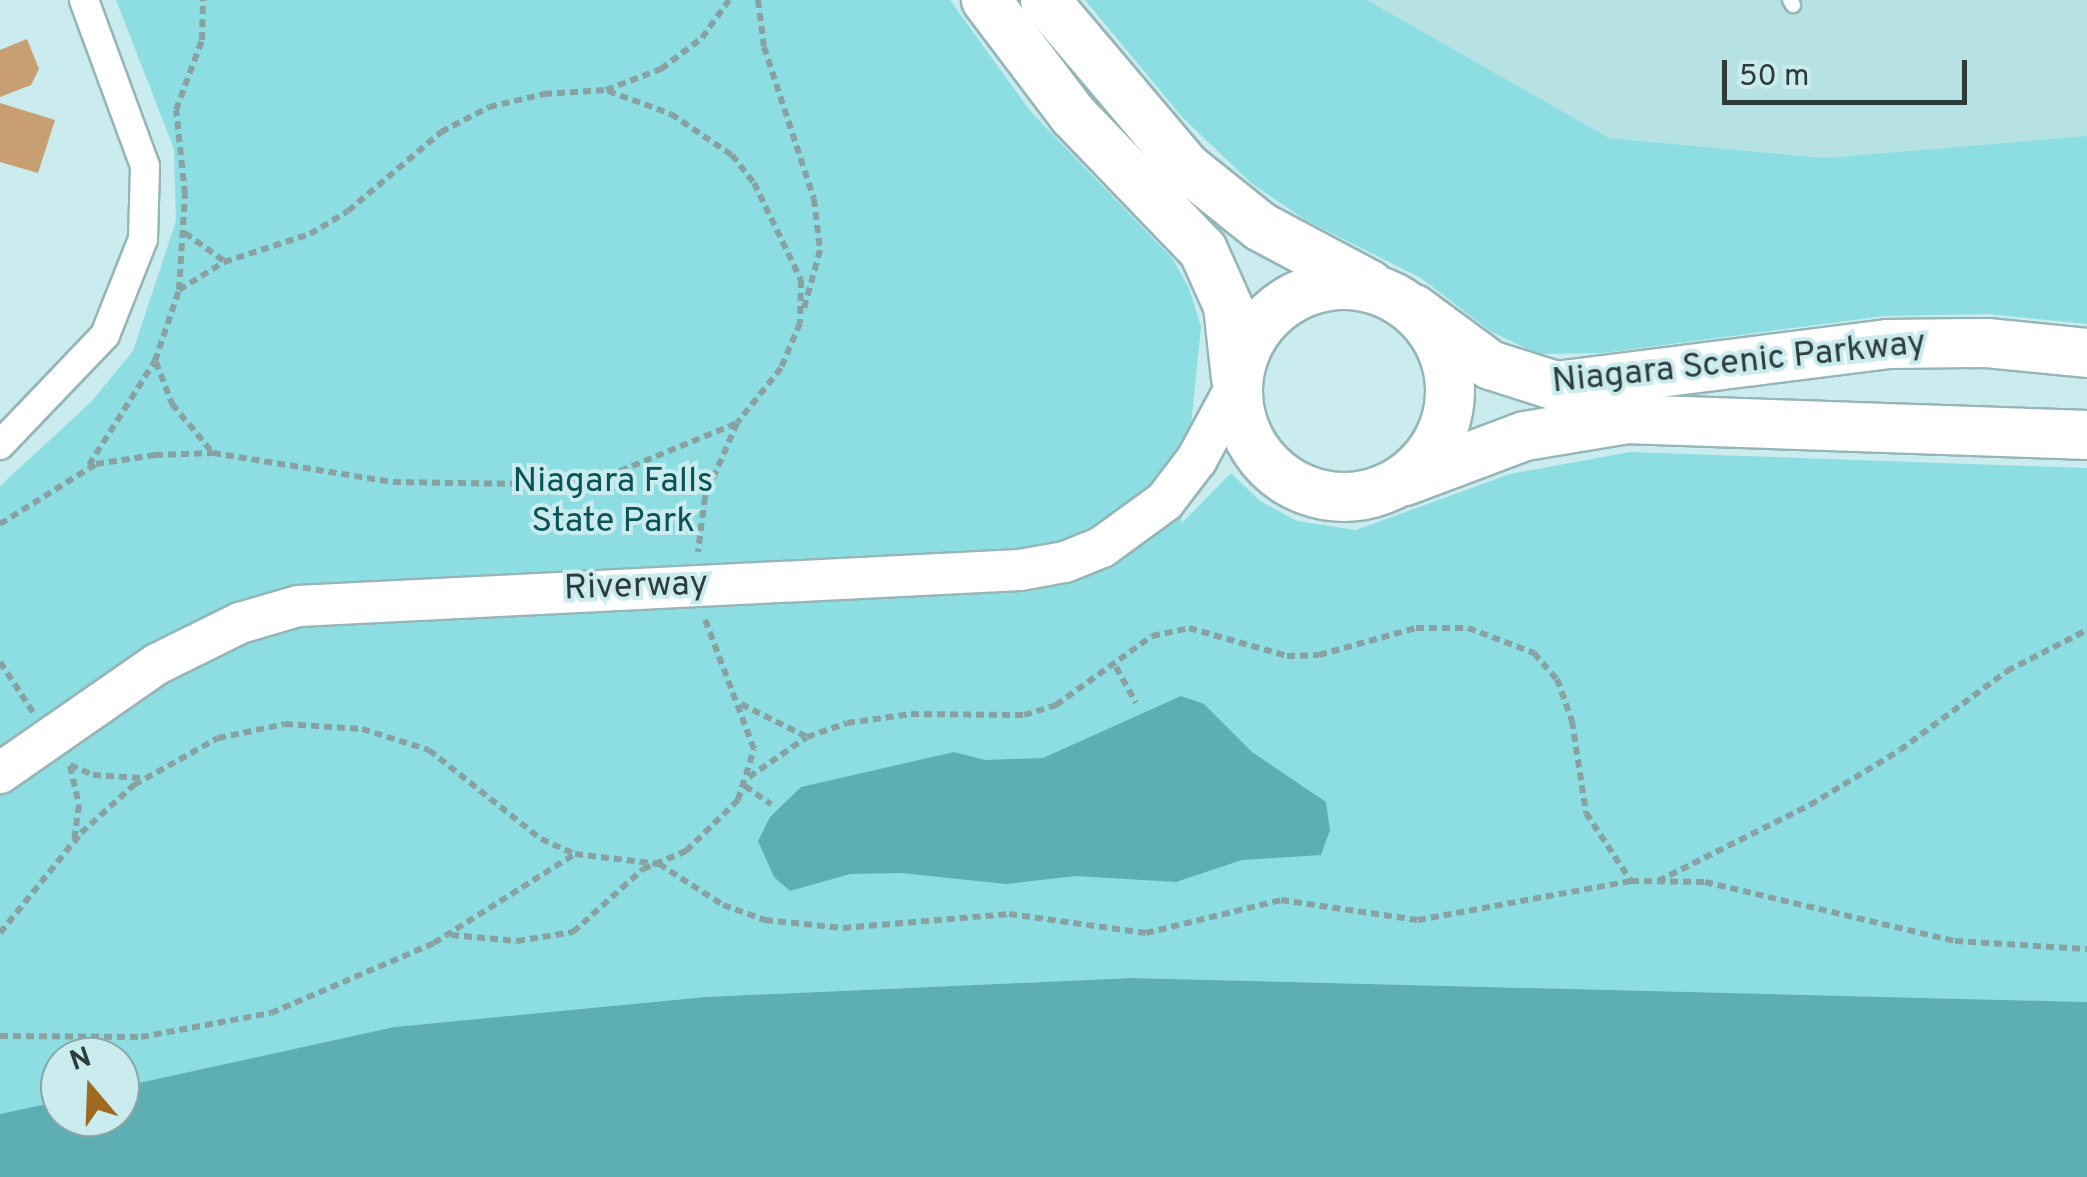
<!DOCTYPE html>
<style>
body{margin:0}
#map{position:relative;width:2087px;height:1177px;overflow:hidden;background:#caecee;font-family:Overpass,sans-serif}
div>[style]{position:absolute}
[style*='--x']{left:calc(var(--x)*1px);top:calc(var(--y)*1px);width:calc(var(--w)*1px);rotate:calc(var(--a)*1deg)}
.built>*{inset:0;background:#b6e2e4}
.green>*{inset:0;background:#8ddee3}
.water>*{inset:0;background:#5eafb4}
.building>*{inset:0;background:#c89f70}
.path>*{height:6px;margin-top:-3px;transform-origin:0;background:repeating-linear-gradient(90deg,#88a1a3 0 8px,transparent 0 13px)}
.roads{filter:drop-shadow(2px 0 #95b5b7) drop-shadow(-2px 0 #95b5b7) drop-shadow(0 2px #95b5b7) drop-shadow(0 -2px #95b5b7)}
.service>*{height:14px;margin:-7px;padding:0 7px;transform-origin:7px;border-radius:7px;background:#fff}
.minor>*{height:28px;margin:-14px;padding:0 14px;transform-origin:14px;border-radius:14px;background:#fff}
.secondary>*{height:40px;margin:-20px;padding:0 20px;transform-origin:20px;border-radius:20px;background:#fff}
.trunk>*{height:48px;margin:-24px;padding:0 24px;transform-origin:24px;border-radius:24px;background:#fff}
.trunk>.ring{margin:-24px;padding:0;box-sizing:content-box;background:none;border:48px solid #fff;border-radius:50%}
span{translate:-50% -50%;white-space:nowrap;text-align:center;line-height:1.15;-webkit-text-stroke:8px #caecee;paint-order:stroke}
.street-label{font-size:35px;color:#2e3b3c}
.park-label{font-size:35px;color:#0a5458}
.north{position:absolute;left:40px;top:1037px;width:100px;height:100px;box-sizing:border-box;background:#caecee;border:2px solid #8ca5a7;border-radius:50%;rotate:341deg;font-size:28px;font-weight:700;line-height:40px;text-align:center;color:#2e3b3c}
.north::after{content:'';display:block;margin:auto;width:35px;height:45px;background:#9f6922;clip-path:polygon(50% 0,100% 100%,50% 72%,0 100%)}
.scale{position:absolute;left:1722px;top:60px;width:245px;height:45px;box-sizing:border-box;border:5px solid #2e3b3c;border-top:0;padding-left:12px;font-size:30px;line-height:35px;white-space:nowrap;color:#2e3b3c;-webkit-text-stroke:8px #caecee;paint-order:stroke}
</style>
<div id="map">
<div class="built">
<div style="clip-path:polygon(1367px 0,2087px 0,2087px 136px,1824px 158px,1608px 138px)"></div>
</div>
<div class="green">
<div style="clip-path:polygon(116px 0,950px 0,1031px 112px,1172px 258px,1189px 288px,1201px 327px,1181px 524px,1231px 473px,1260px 501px,1297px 521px,1356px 530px,1510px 474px,1630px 452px,2087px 468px,2087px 1002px,1131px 978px,705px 997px,394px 1027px,120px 1087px,120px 1057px,60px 1057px,60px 1101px,0 1114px,0 486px,90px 403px,133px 351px,176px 221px,174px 149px)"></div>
<div style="clip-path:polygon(1085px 0,1367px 0,1609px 138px,1824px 158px,2087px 136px,2087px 324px,1988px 314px,1885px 316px,1603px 353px,1537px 354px,1490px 331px,1421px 278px,1307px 221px,1251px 183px,1183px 118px)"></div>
</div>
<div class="water">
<div style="clip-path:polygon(1181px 696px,1204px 704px,1252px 752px,1326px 802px,1330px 830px,1321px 855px,1242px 860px,1176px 882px,1076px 876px,1006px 884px,901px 873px,850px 874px,790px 891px,774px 877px,758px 841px,770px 817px,801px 787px,954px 752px,985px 760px,1043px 758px)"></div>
<div style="clip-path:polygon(1131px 978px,2087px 1002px,2087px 1177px,0 1177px,0 1114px,60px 1101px,60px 1117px,120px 1117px,120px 1087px,394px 1027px,705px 997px)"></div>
</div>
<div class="building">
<div style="clip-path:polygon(27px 39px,39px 69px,31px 85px,0 97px,0 50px)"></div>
<div style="clip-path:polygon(0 103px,55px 120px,38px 173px,0 162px)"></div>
</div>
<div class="path">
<div style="--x:758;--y:0;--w:47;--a:82.7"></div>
<div style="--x:764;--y:47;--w:160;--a:71.8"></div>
<div style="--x:814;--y:199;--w:51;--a:83.3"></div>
<div style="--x:820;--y:250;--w:64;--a:105.3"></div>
<div style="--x:608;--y:91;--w:67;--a:20.1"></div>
<div style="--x:671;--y:114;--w:73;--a:33.9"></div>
<div style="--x:732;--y:155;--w:36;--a:52"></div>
<div style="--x:754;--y:183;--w:108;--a:64.1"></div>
<div style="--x:801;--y:280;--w:43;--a:91.3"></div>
<div style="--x:800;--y:323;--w:49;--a:112.9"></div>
<div style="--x:781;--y:368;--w:70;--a:128.7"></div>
<div style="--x:737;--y:423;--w:81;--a:113.4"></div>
<div style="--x:705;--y:497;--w:55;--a:97.3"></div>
<div style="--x:185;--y:233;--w:48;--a:35.7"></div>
<div style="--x:179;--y:290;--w:53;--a:-31.9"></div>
<div style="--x:224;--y:262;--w:90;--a:-18"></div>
<div style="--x:310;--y:234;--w:44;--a:-31.2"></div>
<div style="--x:348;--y:211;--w:122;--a:-40.3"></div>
<div style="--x:441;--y:132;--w:54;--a:-27.5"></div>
<div style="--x:489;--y:107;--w:57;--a:-13.3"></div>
<div style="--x:544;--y:94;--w:62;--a:-3.7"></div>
<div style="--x:606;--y:90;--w:59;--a:-20.9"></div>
<div style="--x:661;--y:69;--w:51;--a:-37.1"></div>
<div style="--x:702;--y:38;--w:47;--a:-54.6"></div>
<div style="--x:156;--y:362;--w:45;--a:69.1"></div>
<div style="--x:172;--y:404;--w:62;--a:50.2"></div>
<div style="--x:89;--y:465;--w:123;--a:-57.6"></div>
<div style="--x:155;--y:361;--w:75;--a:-71.3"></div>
<div style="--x:179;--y:290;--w:96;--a:-86.4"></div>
<div style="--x:185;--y:194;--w:84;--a:-96.1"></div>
<div style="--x:176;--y:110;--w:75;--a:-69.6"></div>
<div style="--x:202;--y:40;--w:40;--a:-88.6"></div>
<div style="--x:0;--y:524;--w:113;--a:-32"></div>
<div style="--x:96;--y:464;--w:60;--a:-8.7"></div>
<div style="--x:155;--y:455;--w:58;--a:-2"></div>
<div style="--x:213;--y:453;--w:182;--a:9.2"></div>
<div style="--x:393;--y:482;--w:138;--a:0.8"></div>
<div style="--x:531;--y:484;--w:77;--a:-5.9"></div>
<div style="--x:608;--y:476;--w:139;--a:-22.3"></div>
<div style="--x:0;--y:662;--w:60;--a:56.6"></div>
<div style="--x:1116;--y:667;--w:41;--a:60.9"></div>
<div style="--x:741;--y:704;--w:74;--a:26.6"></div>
<div style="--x:70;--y:765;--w:25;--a:23"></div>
<div style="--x:93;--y:775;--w:48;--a:3.6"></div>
<div style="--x:70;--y:766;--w:40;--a:77"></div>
<div style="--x:79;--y:805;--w:36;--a:98"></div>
<div style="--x:749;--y:777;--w:70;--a:-34.6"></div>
<div style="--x:807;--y:737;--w:42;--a:-19.3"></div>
<div style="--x:847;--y:723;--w:65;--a:-8"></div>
<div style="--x:911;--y:714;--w:113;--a:0.5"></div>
<div style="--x:1024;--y:715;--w:34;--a:-17"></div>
<div style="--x:1056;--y:705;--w:118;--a:-35.7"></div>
<div style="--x:1152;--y:636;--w:38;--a:-12"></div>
<div style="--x:1189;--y:628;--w:102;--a:15.9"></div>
<div style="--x:1287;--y:656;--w:32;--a:-2"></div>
<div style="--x:1319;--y:655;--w:101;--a:-15.6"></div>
<div style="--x:1416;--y:628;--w:52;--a:0"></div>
<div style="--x:1468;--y:628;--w:71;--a:20.7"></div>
<div style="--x:1534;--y:653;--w:35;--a:49"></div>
<div style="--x:1557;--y:679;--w:45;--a:70.3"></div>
<div style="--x:1572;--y:721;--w:93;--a:81.3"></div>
<div style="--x:1586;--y:813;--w:82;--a:56.5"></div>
<div style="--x:745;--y:786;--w:32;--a:35"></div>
<div style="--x:1658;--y:881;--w:170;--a:-26.6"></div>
<div style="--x:1810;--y:805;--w:105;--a:-31.4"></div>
<div style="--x:1900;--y:750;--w:133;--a:-36.4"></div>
<div style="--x:2007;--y:671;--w:90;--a:-27.1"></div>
<div style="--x:0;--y:933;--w:129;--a:-51"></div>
<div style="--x:81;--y:833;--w:72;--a:-42.2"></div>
<div style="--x:134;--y:785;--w:96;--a:-29.2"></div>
<div style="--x:218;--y:738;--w:68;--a:-11.8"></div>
<div style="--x:285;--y:724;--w:77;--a:3.7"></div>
<div style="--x:362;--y:729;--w:70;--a:17.4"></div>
<div style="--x:429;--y:750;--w:143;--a:38.5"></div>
<div style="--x:541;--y:839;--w:37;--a:24"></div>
<div style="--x:575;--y:854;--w:85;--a:6.8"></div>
<div style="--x:659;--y:864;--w:76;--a:32.6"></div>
<div style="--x:723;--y:905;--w:45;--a:19.7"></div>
<div style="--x:765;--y:920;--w:78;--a:5.9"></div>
<div style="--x:843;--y:928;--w:167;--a:-4.8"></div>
<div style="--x:1009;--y:914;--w:138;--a:7.9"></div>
<div style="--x:1146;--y:933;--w:139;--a:-13.7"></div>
<div style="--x:1281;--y:900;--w:138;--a:8.3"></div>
<div style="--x:1418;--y:920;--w:217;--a:-10.4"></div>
<div style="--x:1631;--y:881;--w:74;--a:0.8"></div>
<div style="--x:1705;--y:882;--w:257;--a:13.3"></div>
<div style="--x:1955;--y:941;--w:132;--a:3.5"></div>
<div style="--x:451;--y:935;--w:66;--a:5.2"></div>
<div style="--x:517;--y:941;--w:57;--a:-9.1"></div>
<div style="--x:573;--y:932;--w:94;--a:-42"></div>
<div style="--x:643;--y:869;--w:47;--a:-22.7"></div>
<div style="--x:686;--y:851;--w:73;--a:-44.4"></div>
<div style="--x:738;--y:800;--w:53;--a:-72.6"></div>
<div style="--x:754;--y:749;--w:141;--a:-110.7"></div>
<div style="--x:0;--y:1036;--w:141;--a:0.4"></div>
<div style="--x:141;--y:1037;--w:132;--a:-10.5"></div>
<div style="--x:271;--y:1013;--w:177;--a:-23.2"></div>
<div style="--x:434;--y:943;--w:167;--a:-32.3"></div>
</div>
<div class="roads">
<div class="service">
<div style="--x:1790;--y:0;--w:6;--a:59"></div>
</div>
<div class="minor">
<div style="--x:0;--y:445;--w:152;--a:-46.3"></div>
<div style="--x:105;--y:335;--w:103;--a:-68.4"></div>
<div style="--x:143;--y:239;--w:73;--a:-88.4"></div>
<div style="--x:145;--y:166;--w:177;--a:-110.2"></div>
</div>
<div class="secondary">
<div style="--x:0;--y:773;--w:191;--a:-34.8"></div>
<div style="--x:157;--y:664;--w:93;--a:-26.3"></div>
<div style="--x:240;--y:623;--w:60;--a:-16.3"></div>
<div style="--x:298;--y:606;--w:723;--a:-2.85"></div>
<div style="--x:1020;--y:570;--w:46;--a:-10.1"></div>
<div style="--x:1065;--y:562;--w:40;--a:-22"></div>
<div style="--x:1102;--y:547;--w:78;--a:-36.1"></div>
<div style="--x:1165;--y:501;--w:53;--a:-52.7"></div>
<div style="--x:1197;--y:459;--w:82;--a:-61.6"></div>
</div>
<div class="trunk">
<div style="--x:986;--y:0;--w:144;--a:52.9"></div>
<div style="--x:1073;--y:115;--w:187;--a:46.1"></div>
<div style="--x:1203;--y:250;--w:61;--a:65.9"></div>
<div style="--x:1228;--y:306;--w:72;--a:83.7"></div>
<div style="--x:1045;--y:0;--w:219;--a:49.8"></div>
<div style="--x:1186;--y:167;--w:96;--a:38.7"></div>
<div style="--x:1261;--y:227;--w:123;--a:28"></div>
<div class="ring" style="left:1238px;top:285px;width:164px;height:164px"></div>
<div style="--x:1414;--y:309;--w:94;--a:36.4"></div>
<div style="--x:1490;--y:365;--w:69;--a:17.7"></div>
<div style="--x:1556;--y:386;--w:334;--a:-7.2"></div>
<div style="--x:1887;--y:344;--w:100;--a:-0.6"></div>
<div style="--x:1987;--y:343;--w:100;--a:5.7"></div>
<div style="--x:1405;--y:481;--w:128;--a:-20.6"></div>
<div style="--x:1525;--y:436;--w:104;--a:-9.4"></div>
<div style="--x:1628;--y:419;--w:459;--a:2"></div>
</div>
</div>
<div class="street-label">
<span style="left:1739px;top:363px;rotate:-6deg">Niagara Scenic Parkway</span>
<span style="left:636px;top:587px;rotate:-2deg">Riverway</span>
</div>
<div class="park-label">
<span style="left:613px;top:502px">Niagara Falls<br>State Park</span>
</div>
<div class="north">N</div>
<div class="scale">50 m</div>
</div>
